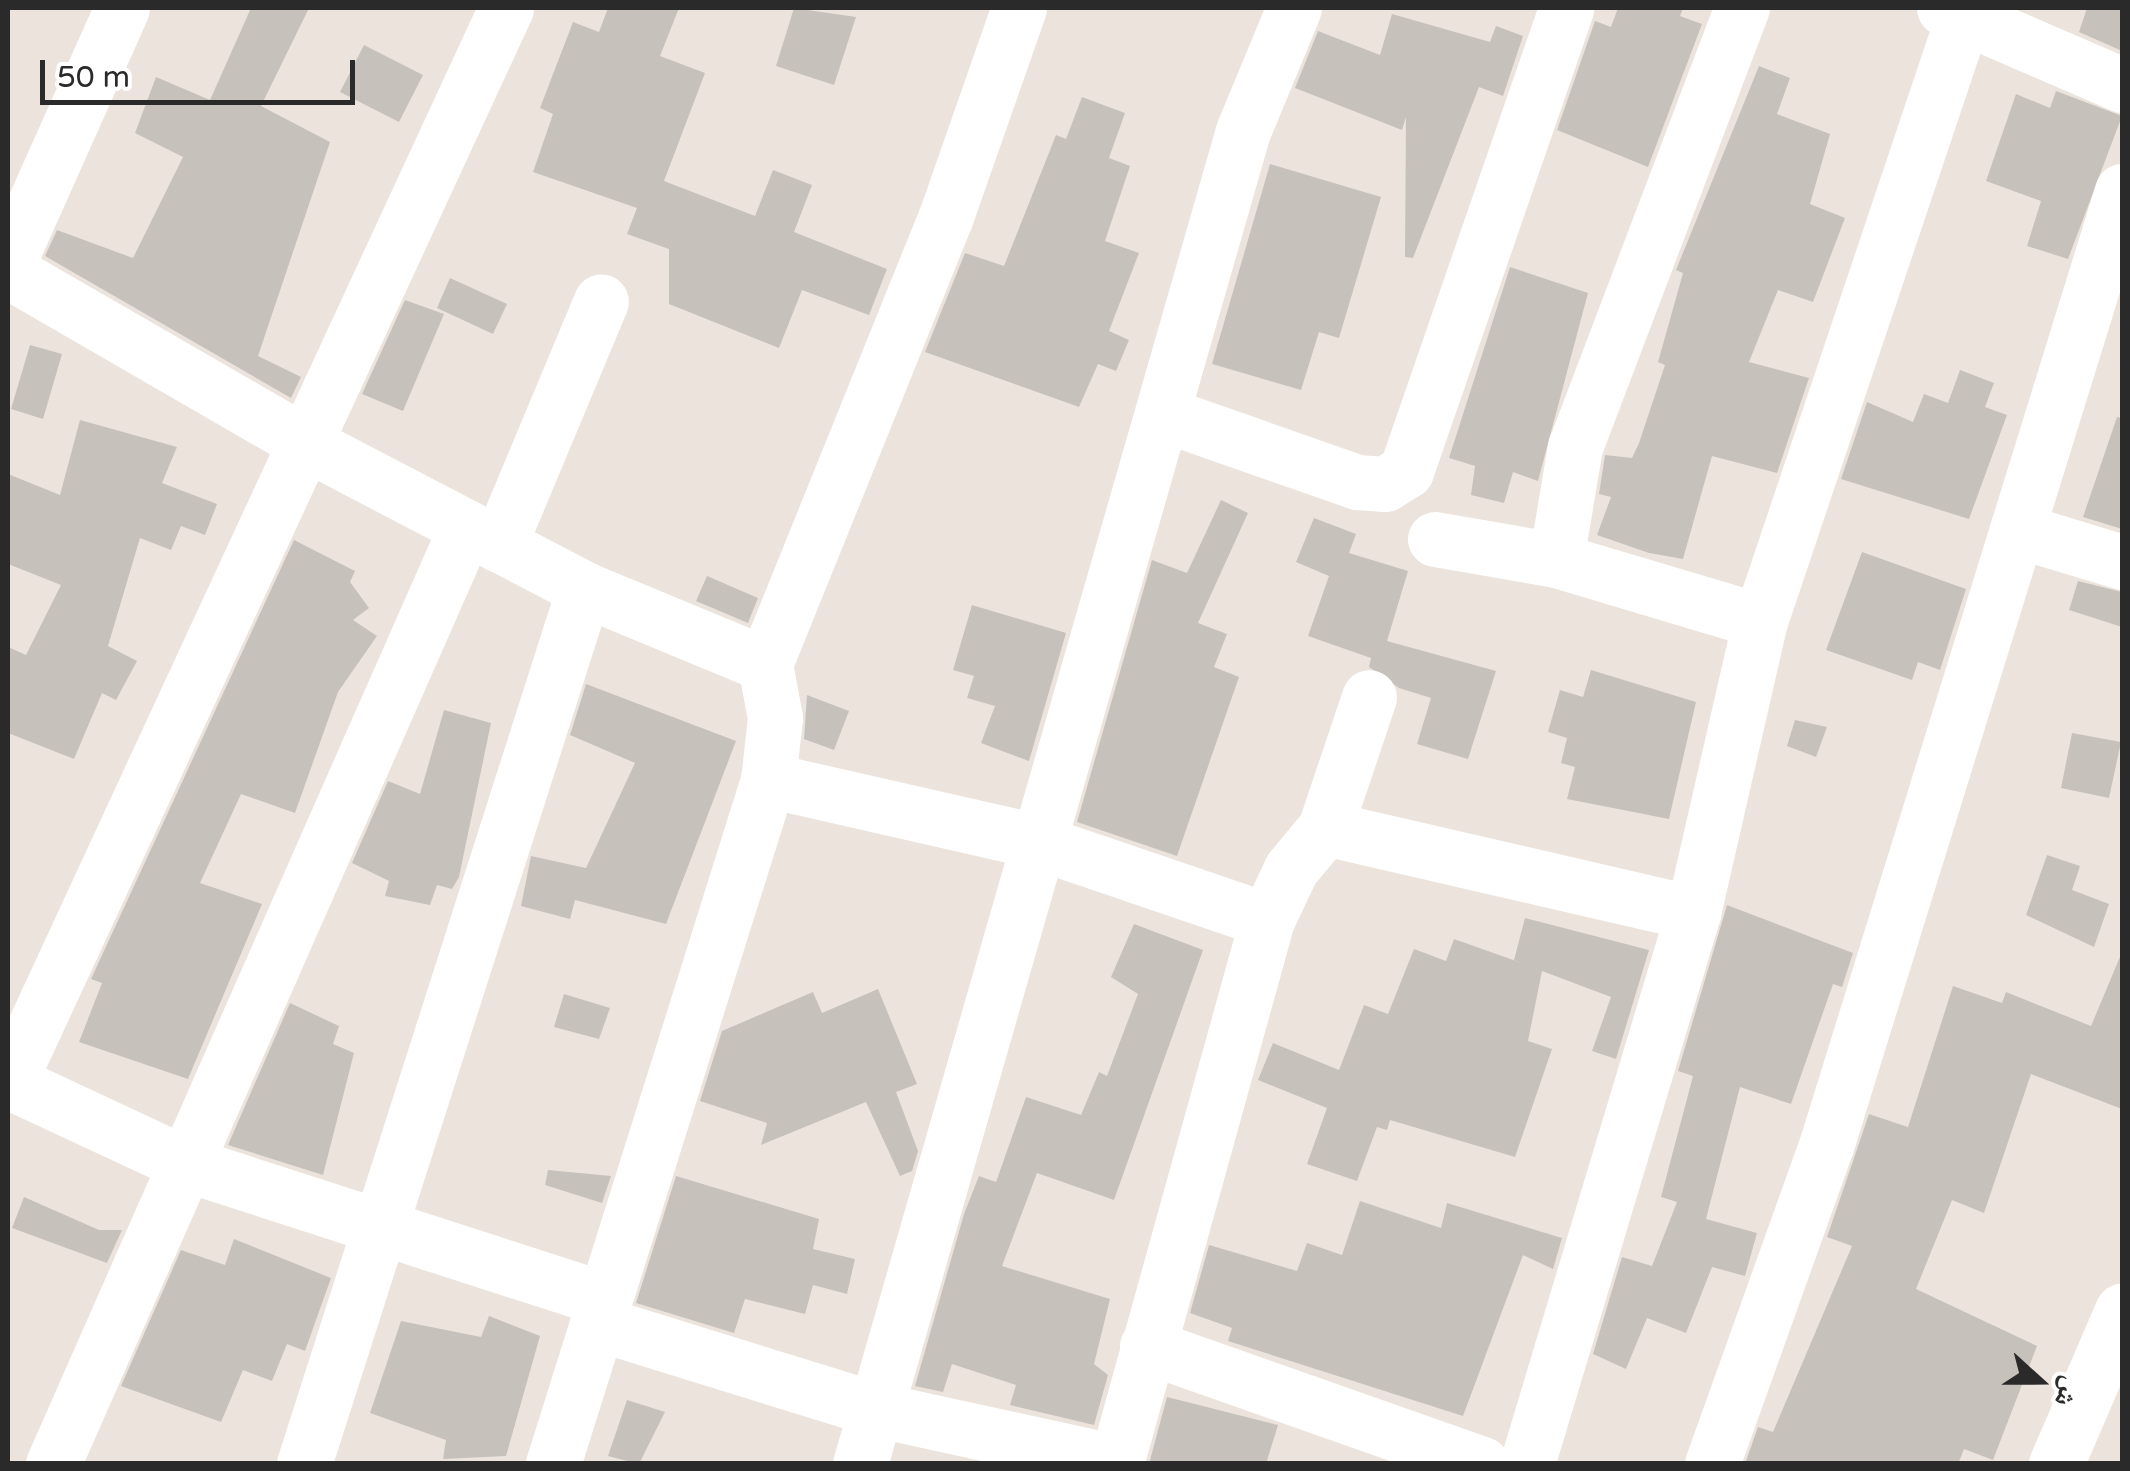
<!DOCTYPE html>
<meta charset="utf-8">
<style>
body{margin:0}
#map{position:relative;width:2130px;height:1471px;overflow:hidden;background:#ece4dc;font-family:"Varela Round","Noto Naskh Arabic",sans-serif}
div>[style]{position:absolute}
[style*='--x']{left:calc(var(--x)*1px);top:calc(var(--y)*1px);width:calc(var(--w)*1px);rotate:calc(var(--a)*1deg)}
.building>*{inset:0;background:#c7c1bc}
.minor>*{height:55px;margin:-27.5px;padding:0 27.5px;transform-origin:27.5px;border-radius:27.5px;background:#fff}
span{translate:-50% -50%;white-space:nowrap;text-align:center;line-height:1.15;-webkit-text-stroke:9px #fff;paint-order:stroke}
.frame{position:absolute;inset:0;border:10px solid #2a2a2a;pointer-events:none}
.north{position:absolute;left:1990px;top:1331px;width:100px;height:100px;-webkit-text-stroke:8px #fff;paint-order:stroke;rotate:111deg;font-size:28px;font-weight:700;line-height:40px;text-align:center;color:#2a2a2a}
.north::after{content:'';display:block;margin:auto;width:35px;height:45px;background:#2a2a2a;clip-path:polygon(50% 0,100% 100%,50% 72%,0 100%)}
.scale{position:absolute;left:40px;top:60px;width:315px;height:45px;box-sizing:border-box;border:5px solid #2a2a2a;border-top:0;padding-left:12px;font-size:30px;line-height:35px;white-space:nowrap;color:#2a2a2a;-webkit-text-stroke:8px #fff;paint-order:stroke}
</style>
<div id="map">
<div class="building">
<div style="clip-path:polygon(251px 8px,309px 8px,261px 106px,330px 142px,258px 356px,301px 377px,291px 398px,45px 256px,57px 230px,133px 258px,183px 157px,135px 133px,156px 77px,210px 100px)"></div>
<div style="clip-path:polygon(608px 8px,679px 8px,660px 56px,705px 73px,664px 181px,755px 216px,773px 170px,812px 185px,794px 232px,887px 269px,869px 315px,802px 290px,779px 348px,669px 304px,669px 249px,627px 234px,637px 208px,533px 172px,553px 114px,540px 108px,573px 22px,599px 32px)"></div>
<div style="clip-path:polygon(794px 8px,856px 17px,834px 85px,776px 66px)"></div>
<div style="clip-path:polygon(1618px 8px,1683px 8px,1680px 16px,1702px 24px,1648px 167px,1557px 130px,1595px 21px,1611px 27px)"></div>
<div style="clip-path:polygon(2087px 8px,2122px 8px,2122px 51px,2079px 32px)"></div>
<div style="clip-path:polygon(1392px 14px,1490px 42px,1496px 26px,1523px 36px,1503px 96px,1479px 87px,1413px 258px,1405px 257px,1406px 117px,1402px 130px,1295px 88px,1318px 31px,1380px 55px)"></div>
<div style="clip-path:polygon(364px 45px,423px 75px,399px 122px,340px 92px)"></div>
<div style="clip-path:polygon(1759px 66px,1790px 78px,1777px 114px,1830px 134px,1810px 204px,1845px 218px,1813px 302px,1778px 290px,1749px 362px,1809px 378px,1777px 473px,1712px 456px,1683px 559px,1649px 553px,1597px 535px,1611px 497px,1599px 494px,1605px 455px,1632px 458px,1639px 443px,1665px 365px,1658px 362px,1683px 273px,1676px 270px)"></div>
<div style="clip-path:polygon(2056px 91px,2122px 116px,2068px 259px,2027px 246px,2041px 201px,1986px 181px,2016px 94px,2050px 108px)"></div>
<div style="clip-path:polygon(1082px 97px,1125px 113px,1109px 158px,1130px 166px,1105px 241px,1139px 253px,1109px 331px,1129px 340px,1116px 371px,1098px 364px,1079px 407px,925px 352px,965px 253px,1004px 266px,1056px 135px,1066px 139px)"></div>
<div style="clip-path:polygon(1270px 164px,1381px 197px,1339px 338px,1319px 332px,1301px 390px,1212px 364px)"></div>
<div style="clip-path:polygon(1510px 267px,1588px 293px,1538px 481px,1513px 472px,1504px 503px,1471px 495px,1475px 466px,1449px 458px)"></div>
<div style="clip-path:polygon(450px 278px,507px 304px,493px 334px,437px 308px)"></div>
<div style="clip-path:polygon(405px 300px,444px 314px,403px 411px,362px 394px)"></div>
<div style="clip-path:polygon(30px 345px,62px 354px,43px 419px,11px 409px)"></div>
<div style="clip-path:polygon(1960px 370px,1994px 383px,1985px 407px,2007px 415px,1969px 519px,1841px 479px,1867px 402px,1913px 422px,1924px 394px,1948px 403px)"></div>
<div style="clip-path:polygon(2117px 417px,2122px 418px,2122px 529px,2083px 517px)"></div>
<div style="clip-path:polygon(80px 420px,177px 447px,162px 483px,217px 504px,205px 535px,181px 526px,171px 550px,140px 538px,108px 646px,137px 661px,116px 700px,102px 693px,74px 759px,8px 733px,8px 647px,26px 655px,61px 585px,8px 564px,8px 474px,60px 495px)"></div>
<div style="clip-path:polygon(1221px 500px,1248px 513px,1198px 623px,1227px 634px,1214px 667px,1239px 677px,1177px 856px,1077px 822px,1152px 560px,1187px 573px)"></div>
<div style="clip-path:polygon(1314px 518px,1356px 534px,1349px 553px,1408px 571px,1387px 641px,1496px 671px,1468px 759px,1417px 744px,1431px 698px,1399px 688px,1369px 667px,1371px 658px,1308px 636px,1329px 576px,1296px 562px)"></div>
<div style="clip-path:polygon(294px 540px,355px 571px,350px 582px,369px 608px,353px 620px,377px 636px,338px 692px,295px 813px,241px 794px,200px 883px,262px 904px,188px 1079px,79px 1042px,102px 983px,91px 979px)"></div>
<div style="clip-path:polygon(1862px 552px,1966px 589px,1940px 670px,1918px 662px,1912px 680px,1826px 650px)"></div>
<div style="clip-path:polygon(707px 576px,758px 598px,748px 623px,696px 601px)"></div>
<div style="clip-path:polygon(2078px 581px,2122px 592px,2122px 627px,2069px 610px)"></div>
<div style="clip-path:polygon(972px 605px,1066px 633px,1029px 761px,981px 743px,995px 706px,967px 698px,974px 676px,953px 670px)"></div>
<div style="clip-path:polygon(1591px 670px,1696px 702px,1669px 819px,1567px 799px,1575px 767px,1561px 763px,1567px 738px,1548px 732px,1560px 690px,1583px 697px)"></div>
<div style="clip-path:polygon(586px 684px,736px 741px,666px 924px,575px 900px,570px 919px,521px 906px,531px 856px,586px 868px,635px 763px,570px 735px)"></div>
<div style="clip-path:polygon(807px 695px,849px 711px,834px 750px,804px 739px)"></div>
<div style="clip-path:polygon(444px 710px,491px 723px,459px 877px,452px 889px,437px 885px,430px 905px,385px 896px,389px 881px,352px 863px,388px 781px,420px 794px)"></div>
<div style="clip-path:polygon(1795px 720px,1827px 727px,1816px 757px,1787px 746px)"></div>
<div style="clip-path:polygon(2072px 733px,2121px 742px,2109px 798px,2061px 788px)"></div>
<div style="clip-path:polygon(2047px 855px,2080px 866px,2072px 890px,2109px 904px,2094px 947px,2026px 915px)"></div>
<div style="clip-path:polygon(1727px 905px,1853px 953px,1842px 987px,1833px 984px,1791px 1104px,1740px 1087px,1706px 1219px,1757px 1233px,1745px 1276px,1712px 1267px,1686px 1333px,1647px 1318px,1626px 1369px,1593px 1354px,1622px 1257px,1652px 1266px,1677px 1202px,1661px 1197px,1693px 1076px,1678px 1071px)"></div>
<div style="clip-path:polygon(1525px 918px,1649px 950px,1616px 1059px,1592px 1051px,1611px 997px,1542px 971px,1528px 1041px,1552px 1049px,1515px 1157px,1390px 1120px,1387px 1130px,1377px 1127px,1357px 1181px,1307px 1164px,1327px 1108px,1258px 1080px,1273px 1043px,1339px 1070px,1364px 1005px,1388px 1014px,1414px 949px,1446px 961px,1454px 939px,1533px 967px,1514px 960px)"></div>
<div style="clip-path:polygon(1134px 924px,1203px 950px,1114px 1200px,1037px 1173px,1002px 1266px,1110px 1299px,1094px 1364px,1108px 1375px,1094px 1425px,1010px 1405px,1016px 1385px,952px 1364px,943px 1392px,915px 1386px,964px 1214px,979px 1176px,996px 1182px,1026px 1097px,1081px 1115px,1099px 1072px,1107px 1076px,1138px 994px,1111px 977px)"></div>
<div style="clip-path:polygon(2122px 952px,2122px 1109px,2031px 1074px,1984px 1213px,1952px 1200px,1916px 1289px,2037px 1346px,1993px 1460px,1964px 1449px,1958px 1464px,1745px 1464px,1758px 1427px,1773px 1432px,1852px 1246px,1827px 1237px,1869px 1114px,1908px 1127px,1953px 986px,2002px 1003px,2006px 992px,2091px 1026px)"></div>
<div style="clip-path:polygon(878px 989px,917px 1084px,896px 1092px,918px 1151px,912px 1171px,900px 1176px,866px 1102px,761px 1145px,767px 1123px,700px 1101px,722px 1031px,813px 992px,822px 1013px)"></div>
<div style="clip-path:polygon(564px 994px,610px 1008px,599px 1039px,554px 1027px)"></div>
<div style="clip-path:polygon(290px 1003px,339px 1026px,333px 1044px,354px 1053px,323px 1175px,228px 1145px)"></div>
<div style="clip-path:polygon(548px 1170px,611px 1176px,602px 1203px,545px 1185px)"></div>
<div style="clip-path:polygon(676px 1176px,819px 1219px,813px 1249px,855px 1259px,847px 1294px,813px 1285px,805px 1314px,745px 1299px,734px 1333px,636px 1303px)"></div>
<div style="clip-path:polygon(24px 1197px,99px 1230px,122px 1230px,107px 1263px,12px 1228px)"></div>
<div style="clip-path:polygon(1360px 1201px,1441px 1228px,1447px 1203px,1562px 1238px,1553px 1269px,1523px 1255px,1463px 1416px,1228px 1341px,1232px 1328px,1190px 1313px,1209px 1245px,1297px 1271px,1307px 1243px,1342px 1255px)"></div>
<div style="clip-path:polygon(234px 1239px,331px 1278px,305px 1351px,287px 1344px,272px 1381px,243px 1370px,221px 1422px,121px 1386px,181px 1250px,225px 1265px)"></div>
<div style="clip-path:polygon(489px 1316px,540px 1336px,506px 1456px,443px 1459px,446px 1440px,370px 1413px,401px 1321px,481px 1337px)"></div>
<div style="clip-path:polygon(1167px 1397px,1278px 1425px,1266px 1464px,1149px 1464px)"></div>
<div style="clip-path:polygon(627px 1400px,665px 1412px,639px 1464px,608px 1456px)"></div>
</div>
<div class="minor">
<div style="--x:1944;--y:8;--w:194;--a:23.4"></div>
<div style="--x:8;--y:263;--w:279;--a:-65.9"></div>
<div style="--x:8;--y:271;--w:350;--a:30"></div>
<div style="--x:311;--y:446;--w:308;--a:27.6"></div>
<div style="--x:584;--y:589;--w:196;--a:22.5"></div>
<div style="--x:765;--y:664;--w:55;--a:79.5"></div>
<div style="--x:775;--y:718;--w:62;--a:96.4"></div>
<div style="--x:768;--y:780;--w:717;--a:107.45"></div>
<div style="--x:1163;--y:414;--w:206;--a:19.3"></div>
<div style="--x:1357;--y:482;--w:28;--a:4"></div>
<div style="--x:1385;--y:484;--w:25;--a:-32"></div>
<div style="--x:1406;--y:471;--w:490;--a:-70.9"></div>
<div style="--x:2017;--y:530;--w:110;--a:16.9"></div>
<div style="--x:1435;--y:539;--w:123;--a:9.8"></div>
<div style="--x:1556;--y:560;--w:213;--a:16.6"></div>
<div style="--x:499;--y:545;--w:264;--a:-67.3"></div>
<div style="--x:1556;--y:560;--w:115;--a:-80.5"></div>
<div style="--x:1575;--y:447;--w:470;--a:-69.2"></div>
<div style="--x:765;--y:664;--w:480;--a:-68"></div>
<div style="--x:945;--y:219;--w:224;--a:-70.7"></div>
<div style="--x:768;--y:780;--w:271;--a:12.8"></div>
<div style="--x:1032;--y:840;--w:248;--a:18.8"></div>
<div style="--x:1325;--y:828;--w:378;--a:13"></div>
<div style="--x:8;--y:1081;--w:196;--a:25"></div>
<div style="--x:186;--y:1164;--w:439;--a:17.9"></div>
<div style="--x:8;--y:1084;--w:1186;--a:-65.16"></div>
<div style="--x:597;--y:1323;--w:290;--a:17.2"></div>
<div style="--x:874;--y:1409;--w:249;--a:12.3"></div>
<div style="--x:1147;--y:1346;--w:355;--a:19.4"></div>
<div style="--x:53;--y:1464;--w:1024;--a:-66.21"></div>
<div style="--x:304;--y:1464;--w:919;--a:-72.26"></div>
<div style="--x:860;--y:1464;--w:1387;--a:-73.97"></div>
<div style="--x:1243;--y:131;--w:133;--a:-67.5"></div>
<div style="--x:1116;--y:1464;--w:565;--a:-74.49"></div>
<div style="--x:1267;--y:920;--w:56;--a:-64.8"></div>
<div style="--x:1291;--y:869;--w:53;--a:-50.3"></div>
<div style="--x:1325;--y:828;--w:138;--a:-71.4"></div>
<div style="--x:1527;--y:1464;--w:575;--a:-73.23"></div>
<div style="--x:1693;--y:913;--w:300;--a:-77.1"></div>
<div style="--x:1760;--y:621;--w:647;--a:-71.42"></div>
<div style="--x:1712;--y:1464;--w:338;--a:-70.3"></div>
<div style="--x:1826;--y:1146;--w:1000;--a:-72.78"></div>
<div style="--x:2056;--y:1464;--w:167;--a:-66.7"></div>
</div>
<div class="frame"></div>
<div class="north">ش</div>
<div class="scale">50 m</div>
</div>
